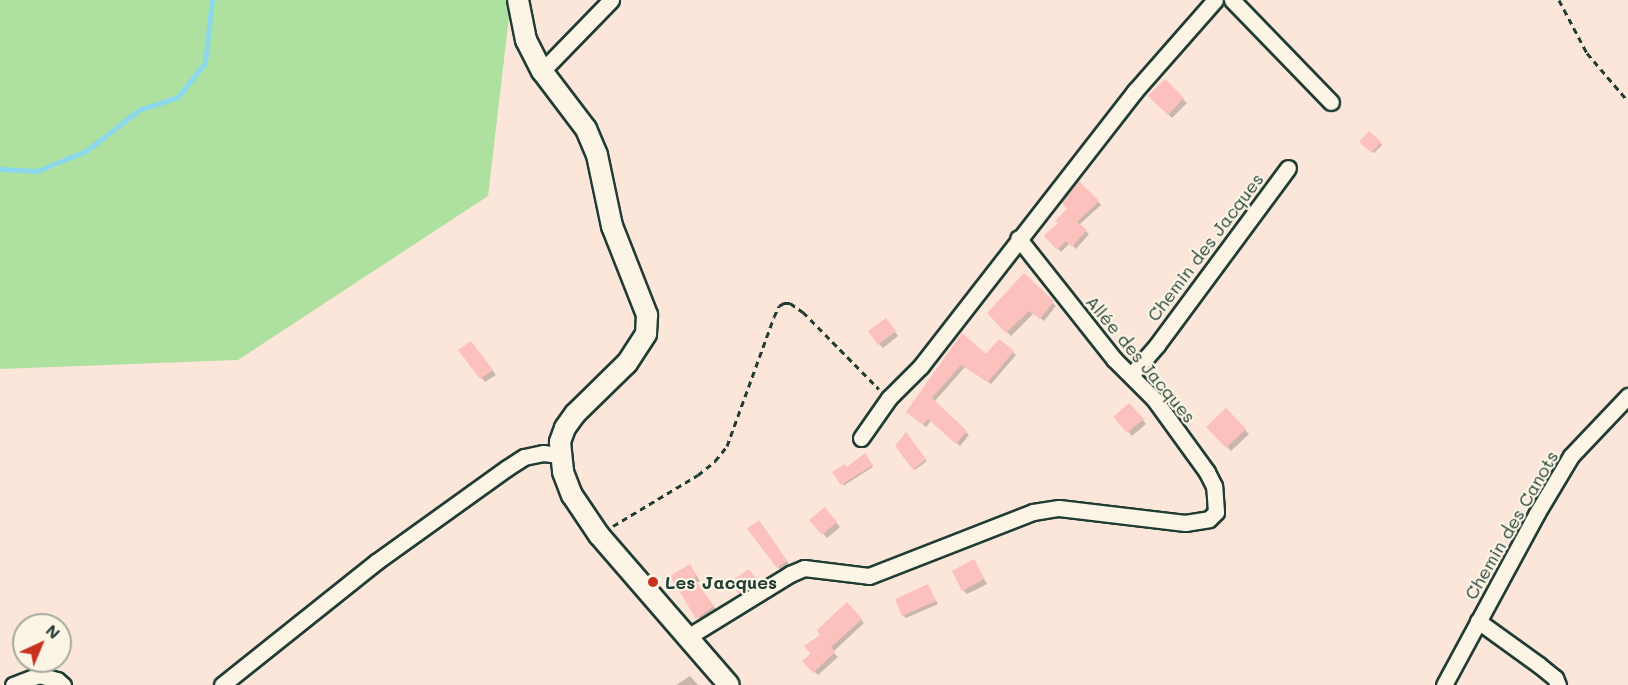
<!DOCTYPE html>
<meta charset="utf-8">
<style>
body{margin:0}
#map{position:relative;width:1628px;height:685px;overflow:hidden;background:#fce5d9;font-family:Mali,sans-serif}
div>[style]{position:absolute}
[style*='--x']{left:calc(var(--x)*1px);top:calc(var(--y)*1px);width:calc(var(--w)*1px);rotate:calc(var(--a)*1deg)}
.green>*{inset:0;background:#aee0a0}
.shadow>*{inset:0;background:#0003}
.stream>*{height:4.5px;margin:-2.25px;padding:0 2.25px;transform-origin:2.25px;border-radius:2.25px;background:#8bd8eb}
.building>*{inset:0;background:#fcc0bd}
.path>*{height:3px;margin-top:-1.5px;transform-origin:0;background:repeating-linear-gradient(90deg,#1f3d34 0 6px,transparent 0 10.5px)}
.roads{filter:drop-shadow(2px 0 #1f3d34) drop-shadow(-2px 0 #1f3d34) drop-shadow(0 2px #1f3d34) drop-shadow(0 -2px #1f3d34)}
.minor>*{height:15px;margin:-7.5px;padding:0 7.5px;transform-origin:7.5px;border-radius:7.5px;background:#fcf5e5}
.major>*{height:20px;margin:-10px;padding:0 10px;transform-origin:10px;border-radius:10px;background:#fcf5e5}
.dots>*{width:16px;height:16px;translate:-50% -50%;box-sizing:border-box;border:3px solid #fcf5e5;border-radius:50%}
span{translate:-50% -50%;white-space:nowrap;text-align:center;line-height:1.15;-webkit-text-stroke:4.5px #fcf5e5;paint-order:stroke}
.street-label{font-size:18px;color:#1f3d34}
.poi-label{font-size:18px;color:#1f3d34;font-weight:700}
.left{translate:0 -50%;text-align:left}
.north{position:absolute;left:12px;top:613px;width:60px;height:60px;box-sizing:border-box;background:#fcf5e5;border:2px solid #a4ab9e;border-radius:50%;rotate:44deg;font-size:16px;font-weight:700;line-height:24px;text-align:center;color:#1f3d34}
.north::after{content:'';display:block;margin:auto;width:21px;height:27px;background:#c8321e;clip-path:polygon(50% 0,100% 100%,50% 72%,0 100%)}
</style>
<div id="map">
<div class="green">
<div style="clip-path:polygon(0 0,511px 0,488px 196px,238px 360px,0 369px)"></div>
</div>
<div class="shadow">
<div style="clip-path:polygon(1165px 81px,1187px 103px,1172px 118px,1150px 96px)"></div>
<div style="clip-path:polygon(1369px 133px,1382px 145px,1374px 153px,1361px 141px)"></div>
<div style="clip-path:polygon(1078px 182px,1101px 205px,1079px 225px,1089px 234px,1076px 249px,1070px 243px,1061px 252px,1046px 236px,1060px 223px,1069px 209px)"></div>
<div style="clip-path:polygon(1024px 275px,1056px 306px,1044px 321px,1034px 313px,1011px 336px,989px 313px)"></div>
<div style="clip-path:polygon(889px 323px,898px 336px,883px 348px,879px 344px)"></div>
<div style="clip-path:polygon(962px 336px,986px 356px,1013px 352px,1016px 355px,991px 384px,965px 367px,934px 402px,969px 435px,960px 446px,931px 421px,926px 427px,911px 415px)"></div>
<div style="clip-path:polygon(475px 347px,496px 375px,485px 382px,461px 351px)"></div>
<div style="clip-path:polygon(1133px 408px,1146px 424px,1132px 436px,1116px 417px)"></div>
<div style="clip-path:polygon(1226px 410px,1249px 434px,1231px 451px,1208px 427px)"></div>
<div style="clip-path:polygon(906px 435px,927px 461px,915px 470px,914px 469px)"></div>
<div style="clip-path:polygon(867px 457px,873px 467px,843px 486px,847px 468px)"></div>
<div style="clip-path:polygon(828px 513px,840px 527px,827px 538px,811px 520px)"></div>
<div style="clip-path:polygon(762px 525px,789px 564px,781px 570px,778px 567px)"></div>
<div style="clip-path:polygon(974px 561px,987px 584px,967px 594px,963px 590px)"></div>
<div style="clip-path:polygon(690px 566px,700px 581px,696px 583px,717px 611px,702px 622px,672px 577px)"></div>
<div style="clip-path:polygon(752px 574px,761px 586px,744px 597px,740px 593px)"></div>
<div style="clip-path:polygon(928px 586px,938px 604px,906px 618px,903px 615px)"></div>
<div style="clip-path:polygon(847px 604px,864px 623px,833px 652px,838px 657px,818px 675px,804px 662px)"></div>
<div style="clip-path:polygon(690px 676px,698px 685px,676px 685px)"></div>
</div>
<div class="stream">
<div style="--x:0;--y:169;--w:37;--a:3"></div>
<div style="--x:37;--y:171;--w:53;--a:-22.2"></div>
<div style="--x:86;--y:151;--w:67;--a:-37.7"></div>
<div style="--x:139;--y:110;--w:41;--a:-18.4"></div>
<div style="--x:178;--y:97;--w:43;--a:-51.5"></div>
<div style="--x:205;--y:63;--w:63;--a:-83.7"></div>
</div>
<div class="building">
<div style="clip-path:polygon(1165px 79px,1184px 98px,1168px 115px,1148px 96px)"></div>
<div style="clip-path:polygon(1369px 131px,1381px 142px,1372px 153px,1359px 142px)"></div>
<div style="clip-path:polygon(1078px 180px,1099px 201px,1077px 222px,1087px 230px,1072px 247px,1066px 241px,1057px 250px,1044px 236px,1058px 223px,1055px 221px,1067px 209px,1061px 202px)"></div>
<div style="clip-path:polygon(1024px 273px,1054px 301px,1040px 319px,1029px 311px,1006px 333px,987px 313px)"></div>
<div style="clip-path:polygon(886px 318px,896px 331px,878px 345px,868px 331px)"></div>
<div style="clip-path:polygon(962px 333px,986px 354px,999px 339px,1014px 351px,988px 382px,961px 365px,932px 398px,967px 431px,956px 444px,928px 419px,923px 425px,906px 412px)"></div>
<div style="clip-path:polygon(471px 341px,493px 370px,480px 379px,458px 350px)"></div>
<div style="clip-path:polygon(1129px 403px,1144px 419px,1127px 433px,1113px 417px)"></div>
<div style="clip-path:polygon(1226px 408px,1246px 429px,1226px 448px,1206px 427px)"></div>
<div style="clip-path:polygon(906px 432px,926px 459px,913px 470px,895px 446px)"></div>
<div style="clip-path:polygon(865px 453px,873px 465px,841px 485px,832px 472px,845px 464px,847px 467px)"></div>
<div style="clip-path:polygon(825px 507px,837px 522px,822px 535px,809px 520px)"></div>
<div style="clip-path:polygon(759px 520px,787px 561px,777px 568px,747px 529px)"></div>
<div style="clip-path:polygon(974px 559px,984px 579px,962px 591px,952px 571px)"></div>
<div style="clip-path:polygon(690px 564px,697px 576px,694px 578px,714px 606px,696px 619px,670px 576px)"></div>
<div style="clip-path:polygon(749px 569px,759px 582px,739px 594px,730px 582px)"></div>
<div style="clip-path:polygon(928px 584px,936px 601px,902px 616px,895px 599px)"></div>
<div style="clip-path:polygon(847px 602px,862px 619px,831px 647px,835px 652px,813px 673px,802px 661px,811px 654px,804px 646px,820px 635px,817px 630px)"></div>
</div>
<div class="path">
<div style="--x:1559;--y:0;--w:60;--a:62.2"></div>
<div style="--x:1587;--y:53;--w:63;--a:49.5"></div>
<div style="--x:613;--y:526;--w:99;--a:-31"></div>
<div style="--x:698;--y:475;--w:22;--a:-39"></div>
<div style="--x:715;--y:461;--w:19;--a:-51"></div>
<div style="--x:727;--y:446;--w:137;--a:-70"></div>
<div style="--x:774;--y:317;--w:12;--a:-66"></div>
<div style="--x:779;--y:306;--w:6;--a:-31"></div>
<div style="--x:784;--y:303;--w:6;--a:0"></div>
<div style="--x:790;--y:303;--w:16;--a:35"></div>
<div style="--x:803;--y:312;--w:108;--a:45.4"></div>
</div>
<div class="roads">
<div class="minor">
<div style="--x:1232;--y:0;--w:142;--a:45.9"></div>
<div style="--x:542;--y:71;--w:99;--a:-45.8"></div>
<div style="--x:1131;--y:375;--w:40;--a:-49"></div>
<div style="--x:1157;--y:345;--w:220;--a:-53.5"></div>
<div style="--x:861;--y:438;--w:49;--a:-55"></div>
<div style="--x:889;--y:398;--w:45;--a:-45"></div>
<div style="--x:921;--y:366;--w:348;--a:-52.1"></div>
<div style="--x:1135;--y:91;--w:121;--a:-48.7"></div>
<div style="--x:1478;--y:621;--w:75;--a:35.8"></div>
<div style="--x:1539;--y:665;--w:21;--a:39"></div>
<div style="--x:1555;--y:678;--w:8;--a:67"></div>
<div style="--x:686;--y:638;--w:122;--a:-31.6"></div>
<div style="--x:790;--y:574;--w:15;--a:-23"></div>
<div style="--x:804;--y:568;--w:65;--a:7"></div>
<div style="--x:869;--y:576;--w:176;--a:-21.3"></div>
<div style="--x:1033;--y:512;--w:26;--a:-9"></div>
<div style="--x:1059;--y:508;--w:127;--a:6.8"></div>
<div style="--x:1185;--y:523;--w:24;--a:-9"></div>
<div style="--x:1209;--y:519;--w:10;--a:-45"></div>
<div style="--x:1216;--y:512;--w:26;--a:-94"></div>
<div style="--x:1214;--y:486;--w:16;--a:-117"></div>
<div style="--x:1207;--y:472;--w:90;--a:-126"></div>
<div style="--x:1154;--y:399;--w:57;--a:-135"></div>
<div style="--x:1114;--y:359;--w:154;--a:-128.4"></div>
<div style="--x:13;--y:685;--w:28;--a:-21"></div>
<div style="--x:39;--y:675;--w:19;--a:16"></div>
<div style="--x:57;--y:680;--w:8;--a:40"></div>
<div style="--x:222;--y:685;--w:197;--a:-38.6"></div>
<div style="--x:376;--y:562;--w:161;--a:-35.7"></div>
<div style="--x:507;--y:468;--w:20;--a:-33"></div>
<div style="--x:524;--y:457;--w:19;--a:-12"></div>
<div style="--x:543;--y:453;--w:17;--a:7"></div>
<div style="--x:1444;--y:685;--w:196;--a:-61.6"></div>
<div style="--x:1537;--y:513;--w:66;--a:-59.2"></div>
<div style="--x:1571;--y:456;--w:83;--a:-46.5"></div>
</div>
<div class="major">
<div style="--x:518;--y:0;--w:41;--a:78.7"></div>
<div style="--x:526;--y:40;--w:35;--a:63"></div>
<div style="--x:542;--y:71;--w:73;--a:52.8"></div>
<div style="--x:586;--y:129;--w:28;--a:67"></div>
<div style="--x:597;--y:155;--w:73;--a:78.1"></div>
<div style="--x:612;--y:226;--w:96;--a:68.5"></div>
<div style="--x:647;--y:315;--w:19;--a:93"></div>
<div style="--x:646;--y:334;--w:35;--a:123"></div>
<div style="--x:627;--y:363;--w:73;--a:135.6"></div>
<div style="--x:575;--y:414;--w:17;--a:126"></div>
<div style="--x:565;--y:428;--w:15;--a:110"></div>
<div style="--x:560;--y:442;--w:30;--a:84"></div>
<div style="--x:563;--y:472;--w:25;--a:69"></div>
<div style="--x:572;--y:495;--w:48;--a:56"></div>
<div style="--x:599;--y:535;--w:198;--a:49.1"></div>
</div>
</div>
<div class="dots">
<div style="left:653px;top:582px;background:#c8321e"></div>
</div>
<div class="street-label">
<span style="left:1205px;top:247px;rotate:-53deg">Chemin des Jacques</span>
<span style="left:1141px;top:359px;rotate:50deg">Allée des Jacques</span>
<span style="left:1511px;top:525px;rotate:-60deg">Chemin des Canots</span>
</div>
<div class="poi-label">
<span class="left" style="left:665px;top:582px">Les Jacques</span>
</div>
<div class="north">N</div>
</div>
